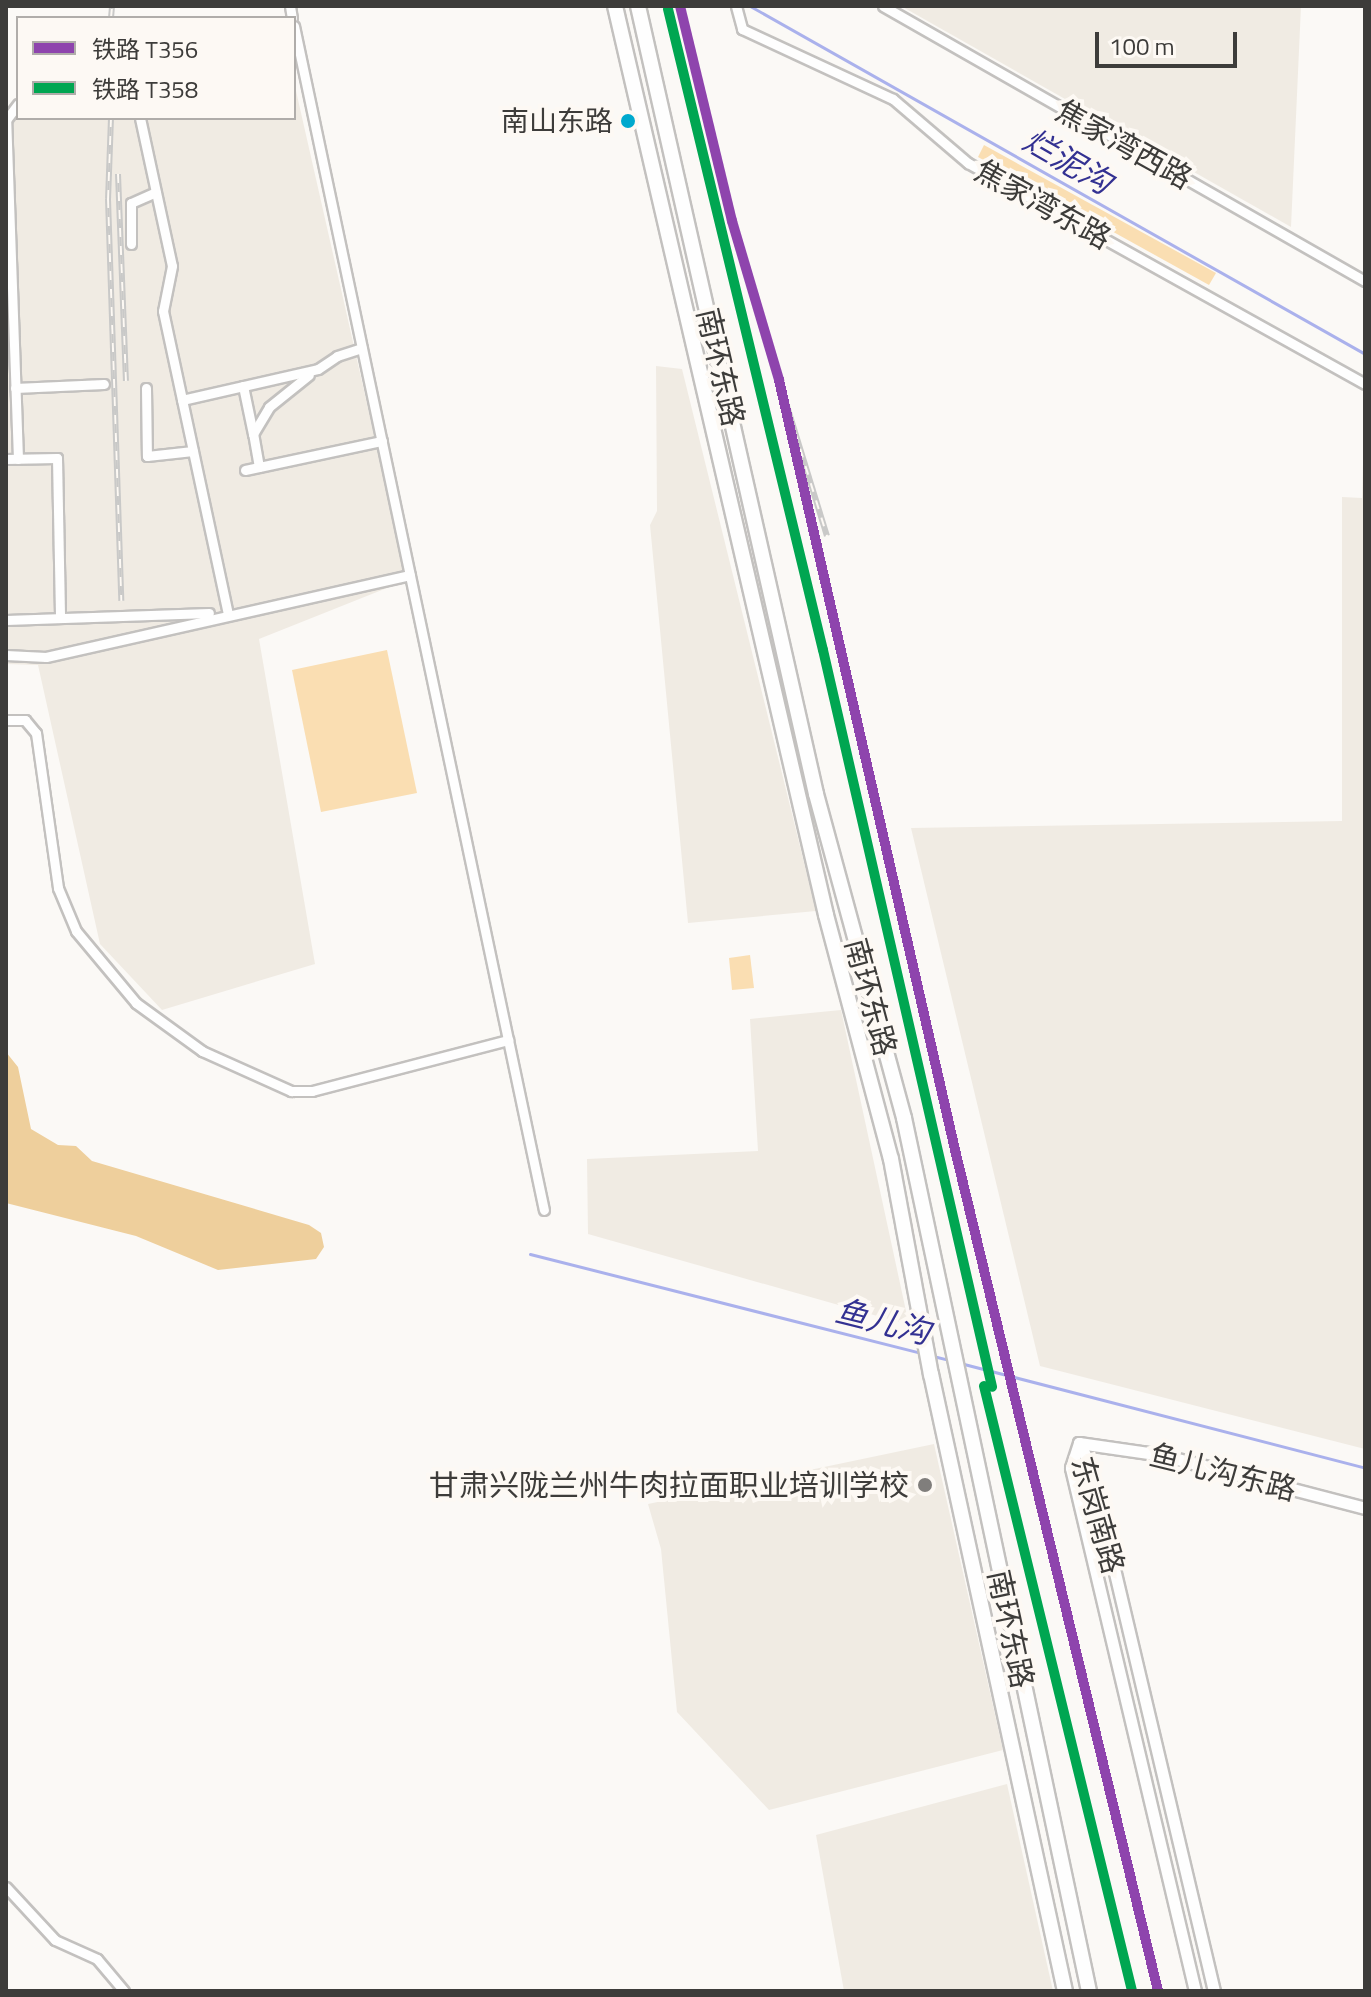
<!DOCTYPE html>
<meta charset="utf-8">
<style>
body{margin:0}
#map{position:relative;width:1371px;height:1997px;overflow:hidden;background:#fbf9f6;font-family:"Titillium Web","Noto Sans SC",sans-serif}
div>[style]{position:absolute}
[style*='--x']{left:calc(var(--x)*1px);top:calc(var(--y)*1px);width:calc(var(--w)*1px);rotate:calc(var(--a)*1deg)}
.built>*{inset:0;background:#f0ebe3}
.green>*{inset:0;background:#fadeb2}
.forest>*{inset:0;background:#eecf9c}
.stream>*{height:3px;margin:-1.5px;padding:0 1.5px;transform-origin:1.5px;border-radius:1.5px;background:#aab1ec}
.roads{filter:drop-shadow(2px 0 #c3c1bf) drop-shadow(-2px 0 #c3c1bf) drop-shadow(0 2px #c3c1bf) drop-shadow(0 -2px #c3c1bf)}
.minor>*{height:9px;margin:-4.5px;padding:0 4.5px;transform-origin:4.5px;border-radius:4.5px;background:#fefefe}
.tertiary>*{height:11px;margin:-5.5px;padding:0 5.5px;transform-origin:5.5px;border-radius:5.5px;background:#fefefe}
.trunk>*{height:14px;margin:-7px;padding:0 7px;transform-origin:7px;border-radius:7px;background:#fefefe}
.rail>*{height:6px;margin-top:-3px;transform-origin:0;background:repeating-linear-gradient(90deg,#fdf9f4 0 9px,#c9c9c8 0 18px);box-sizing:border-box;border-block:2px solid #c9c9c8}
.rail-1>*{height:10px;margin:-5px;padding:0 5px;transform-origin:5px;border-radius:5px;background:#8e44ad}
.rail-2>*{height:10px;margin:-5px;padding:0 5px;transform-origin:5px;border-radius:5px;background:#00a651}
.dots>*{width:22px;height:22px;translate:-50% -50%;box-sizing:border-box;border:4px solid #fdf9f4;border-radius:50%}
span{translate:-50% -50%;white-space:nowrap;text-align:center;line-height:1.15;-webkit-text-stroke:8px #fdf9f4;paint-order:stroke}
.bus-label{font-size:28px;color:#3d3c3a}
.right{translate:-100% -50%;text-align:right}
.street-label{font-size:30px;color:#3d3c3a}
.poi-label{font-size:30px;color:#3d3c3a}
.water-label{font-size:32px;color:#333192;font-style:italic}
.frame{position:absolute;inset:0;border:8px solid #3d3c3a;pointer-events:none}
.legend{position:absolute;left:16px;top:16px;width:280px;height:104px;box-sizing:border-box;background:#fdf9f4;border:2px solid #b0adaa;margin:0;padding:10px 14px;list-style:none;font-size:24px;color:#3d3c3a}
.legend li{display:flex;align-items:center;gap:16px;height:40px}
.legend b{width:40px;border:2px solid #b0adaa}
.scale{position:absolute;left:1095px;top:32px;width:142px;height:36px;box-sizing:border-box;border:4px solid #3d3c3a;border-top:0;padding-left:10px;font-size:24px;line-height:28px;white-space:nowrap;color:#3d3c3a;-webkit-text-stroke:6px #fdf9f4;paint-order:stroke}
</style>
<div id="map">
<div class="built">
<div style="clip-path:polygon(901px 6px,1301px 6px,1291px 227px)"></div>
<div style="clip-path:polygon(294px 82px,407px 580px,259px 639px,315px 964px,162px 1010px,100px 944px,38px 665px,6px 664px,6px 117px,294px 118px)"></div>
<div style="clip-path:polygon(656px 366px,682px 369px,816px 911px,688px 923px,650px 525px,657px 511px)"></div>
<div style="clip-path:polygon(1365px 395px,1365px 1449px,1040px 1366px,911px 828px,1342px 821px,1342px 497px,1362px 498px)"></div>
<div style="clip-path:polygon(841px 1010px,909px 1325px,588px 1234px,587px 1159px,758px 1151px,750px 1019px)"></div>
<div style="clip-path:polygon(934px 1444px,1003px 1750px,769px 1810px,677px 1712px,661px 1549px,648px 1504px)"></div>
<div style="clip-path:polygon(1007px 1784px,1053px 1991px,844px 1991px,816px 1835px)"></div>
</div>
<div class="green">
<div style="clip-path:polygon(984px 145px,1216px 273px,1209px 285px,978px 157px)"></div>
<div style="clip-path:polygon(387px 650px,417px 793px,321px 812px,292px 670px)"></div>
<div style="clip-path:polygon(750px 955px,754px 988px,732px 990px,729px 958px)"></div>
</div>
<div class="forest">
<div style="clip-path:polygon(6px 1052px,18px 1067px,31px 1129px,58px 1145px,76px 1146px,92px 1161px,309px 1225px,321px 1233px,324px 1247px,316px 1259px,218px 1270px,136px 1236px,6px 1203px)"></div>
</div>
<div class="stream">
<div style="--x:750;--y:6;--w:707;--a:29.5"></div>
<div style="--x:530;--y:1254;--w:404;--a:14.2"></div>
<div style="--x:933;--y:1356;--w:16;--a:14"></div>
<div style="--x:960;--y:1363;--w:418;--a:14.5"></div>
</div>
<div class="roads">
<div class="minor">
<div style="--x:290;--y:6;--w:12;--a:81"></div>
<div style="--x:736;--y:6;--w:24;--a:75"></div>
<div style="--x:742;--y:29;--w:166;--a:24.9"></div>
<div style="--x:893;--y:99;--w:99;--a:40.5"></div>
<div style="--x:968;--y:163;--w:454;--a:29.1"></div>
<div style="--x:883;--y:6;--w:555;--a:29.71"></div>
<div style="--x:294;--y:26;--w:1210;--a:78.08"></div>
<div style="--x:140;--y:118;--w:151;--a:77.8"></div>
<div style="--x:172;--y:266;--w:46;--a:101.3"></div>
<div style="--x:163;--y:311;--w:309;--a:77.9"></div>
<div style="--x:131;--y:244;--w:41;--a:-90"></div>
<div style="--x:131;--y:203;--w:27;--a:-24"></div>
<div style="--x:243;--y:386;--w:49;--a:78.2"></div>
<div style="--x:15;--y:388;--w:89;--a:-2.6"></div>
<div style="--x:146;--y:388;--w:68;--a:89.2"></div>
<div style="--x:147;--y:456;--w:46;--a:-6.2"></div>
<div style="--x:182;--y:400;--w:139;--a:-12.8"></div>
<div style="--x:318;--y:369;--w:23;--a:-34"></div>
<div style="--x:337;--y:356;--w:26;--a:-18"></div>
<div style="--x:6;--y:459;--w:51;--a:-1.1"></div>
<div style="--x:57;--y:458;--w:160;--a:88.9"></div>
<div style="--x:18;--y:459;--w:339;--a:-92"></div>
<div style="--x:6;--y:120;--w:20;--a:-53"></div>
<div style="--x:259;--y:467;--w:34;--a:-100"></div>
<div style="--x:253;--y:434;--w:31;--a:-59"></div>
<div style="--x:269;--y:407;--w:51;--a:-38.7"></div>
<div style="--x:245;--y:470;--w:140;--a:-12"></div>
<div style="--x:6;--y:620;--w:203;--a:-2"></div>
<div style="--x:6;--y:655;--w:40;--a:2.9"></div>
<div style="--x:46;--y:657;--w:373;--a:-12.7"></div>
<div style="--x:6;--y:720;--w:19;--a:0"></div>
<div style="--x:25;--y:720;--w:17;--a:50"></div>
<div style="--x:36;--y:733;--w:157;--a:81.9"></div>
<div style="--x:58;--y:888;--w:47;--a:67.3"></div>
<div style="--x:76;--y:931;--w:94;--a:50.2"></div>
<div style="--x:136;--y:1003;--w:82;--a:36"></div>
<div style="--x:202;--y:1051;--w:98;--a:24.2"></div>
<div style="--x:291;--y:1091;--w:21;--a:0"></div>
<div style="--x:312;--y:1091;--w:203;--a:-14.6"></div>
<div style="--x:6;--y:1887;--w:72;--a:47.2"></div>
<div style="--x:55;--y:1940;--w:46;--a:24.3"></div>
<div style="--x:97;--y:1959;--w:42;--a:49.8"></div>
</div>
<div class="tertiary">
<div style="--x:1079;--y:1443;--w:22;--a:63"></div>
<div style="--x:1089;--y:1463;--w:543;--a:76.68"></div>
<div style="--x:1079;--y:1443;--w:26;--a:108"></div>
<div style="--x:1071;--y:1468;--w:537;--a:76.66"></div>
<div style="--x:1079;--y:1443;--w:84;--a:8.2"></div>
<div style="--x:1162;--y:1455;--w:210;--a:14.6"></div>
</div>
<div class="trunk">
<div style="--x:615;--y:6;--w:933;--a:76.93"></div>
<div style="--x:826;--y:915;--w:253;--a:75.1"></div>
<div style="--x:891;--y:1159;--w:219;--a:79.5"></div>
<div style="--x:931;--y:1374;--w:631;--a:77.75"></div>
<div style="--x:638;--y:6;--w:808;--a:77.27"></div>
<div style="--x:816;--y:794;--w:336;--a:74.8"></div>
<div style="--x:904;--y:1118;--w:892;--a:78.04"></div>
</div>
</div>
<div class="rail">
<div style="--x:111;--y:18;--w:12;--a:-85"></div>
<div style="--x:111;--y:118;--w:81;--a:92.1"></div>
<div style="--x:108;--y:199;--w:402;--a:88.1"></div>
<div style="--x:118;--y:174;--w:207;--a:87.8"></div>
<div style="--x:779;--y:380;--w:163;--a:72.9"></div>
</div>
<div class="rail-1">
<div style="--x:680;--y:6;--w:221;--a:76.4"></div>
<div style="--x:732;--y:221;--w:166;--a:73.5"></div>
<div style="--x:779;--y:380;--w:794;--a:77.12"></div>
<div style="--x:956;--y:1154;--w:861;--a:76.43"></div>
</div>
<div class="rail-2">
<div style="--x:668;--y:9;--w:659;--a:76.41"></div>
<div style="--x:823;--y:650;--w:756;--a:77.08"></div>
<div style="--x:984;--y:1386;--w:623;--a:76.25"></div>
</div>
<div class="dots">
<div style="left:628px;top:121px;background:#00a9ce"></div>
<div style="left:925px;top:1485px;background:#807e7c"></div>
</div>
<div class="bus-label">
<span class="right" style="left:613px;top:121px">南山东路</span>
</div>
<div class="street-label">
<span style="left:1124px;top:144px;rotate:29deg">焦家湾西路</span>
<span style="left:1043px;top:204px;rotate:29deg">焦家湾东路</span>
<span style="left:721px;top:367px;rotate:77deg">南环东路</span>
<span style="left:871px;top:997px;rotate:75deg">南环东路</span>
<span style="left:1223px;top:1472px;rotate:14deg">鱼儿沟东路</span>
<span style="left:1098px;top:1515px;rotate:74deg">东岗南路</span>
<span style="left:1011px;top:1629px;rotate:78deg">南环东路</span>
</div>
<div class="poi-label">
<span class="right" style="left:909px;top:1485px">甘肃兴陇兰州牛肉拉面职业培训学校</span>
</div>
<div class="water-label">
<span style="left:1068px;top:161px;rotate:30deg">烂泥沟</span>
<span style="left:883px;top:1321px;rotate:14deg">鱼儿沟</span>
</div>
<div class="frame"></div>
<ul class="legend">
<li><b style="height:10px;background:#8e44ad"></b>铁路 T356</li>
<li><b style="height:10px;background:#00a651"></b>铁路 T358</li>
</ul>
<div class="scale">100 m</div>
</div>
